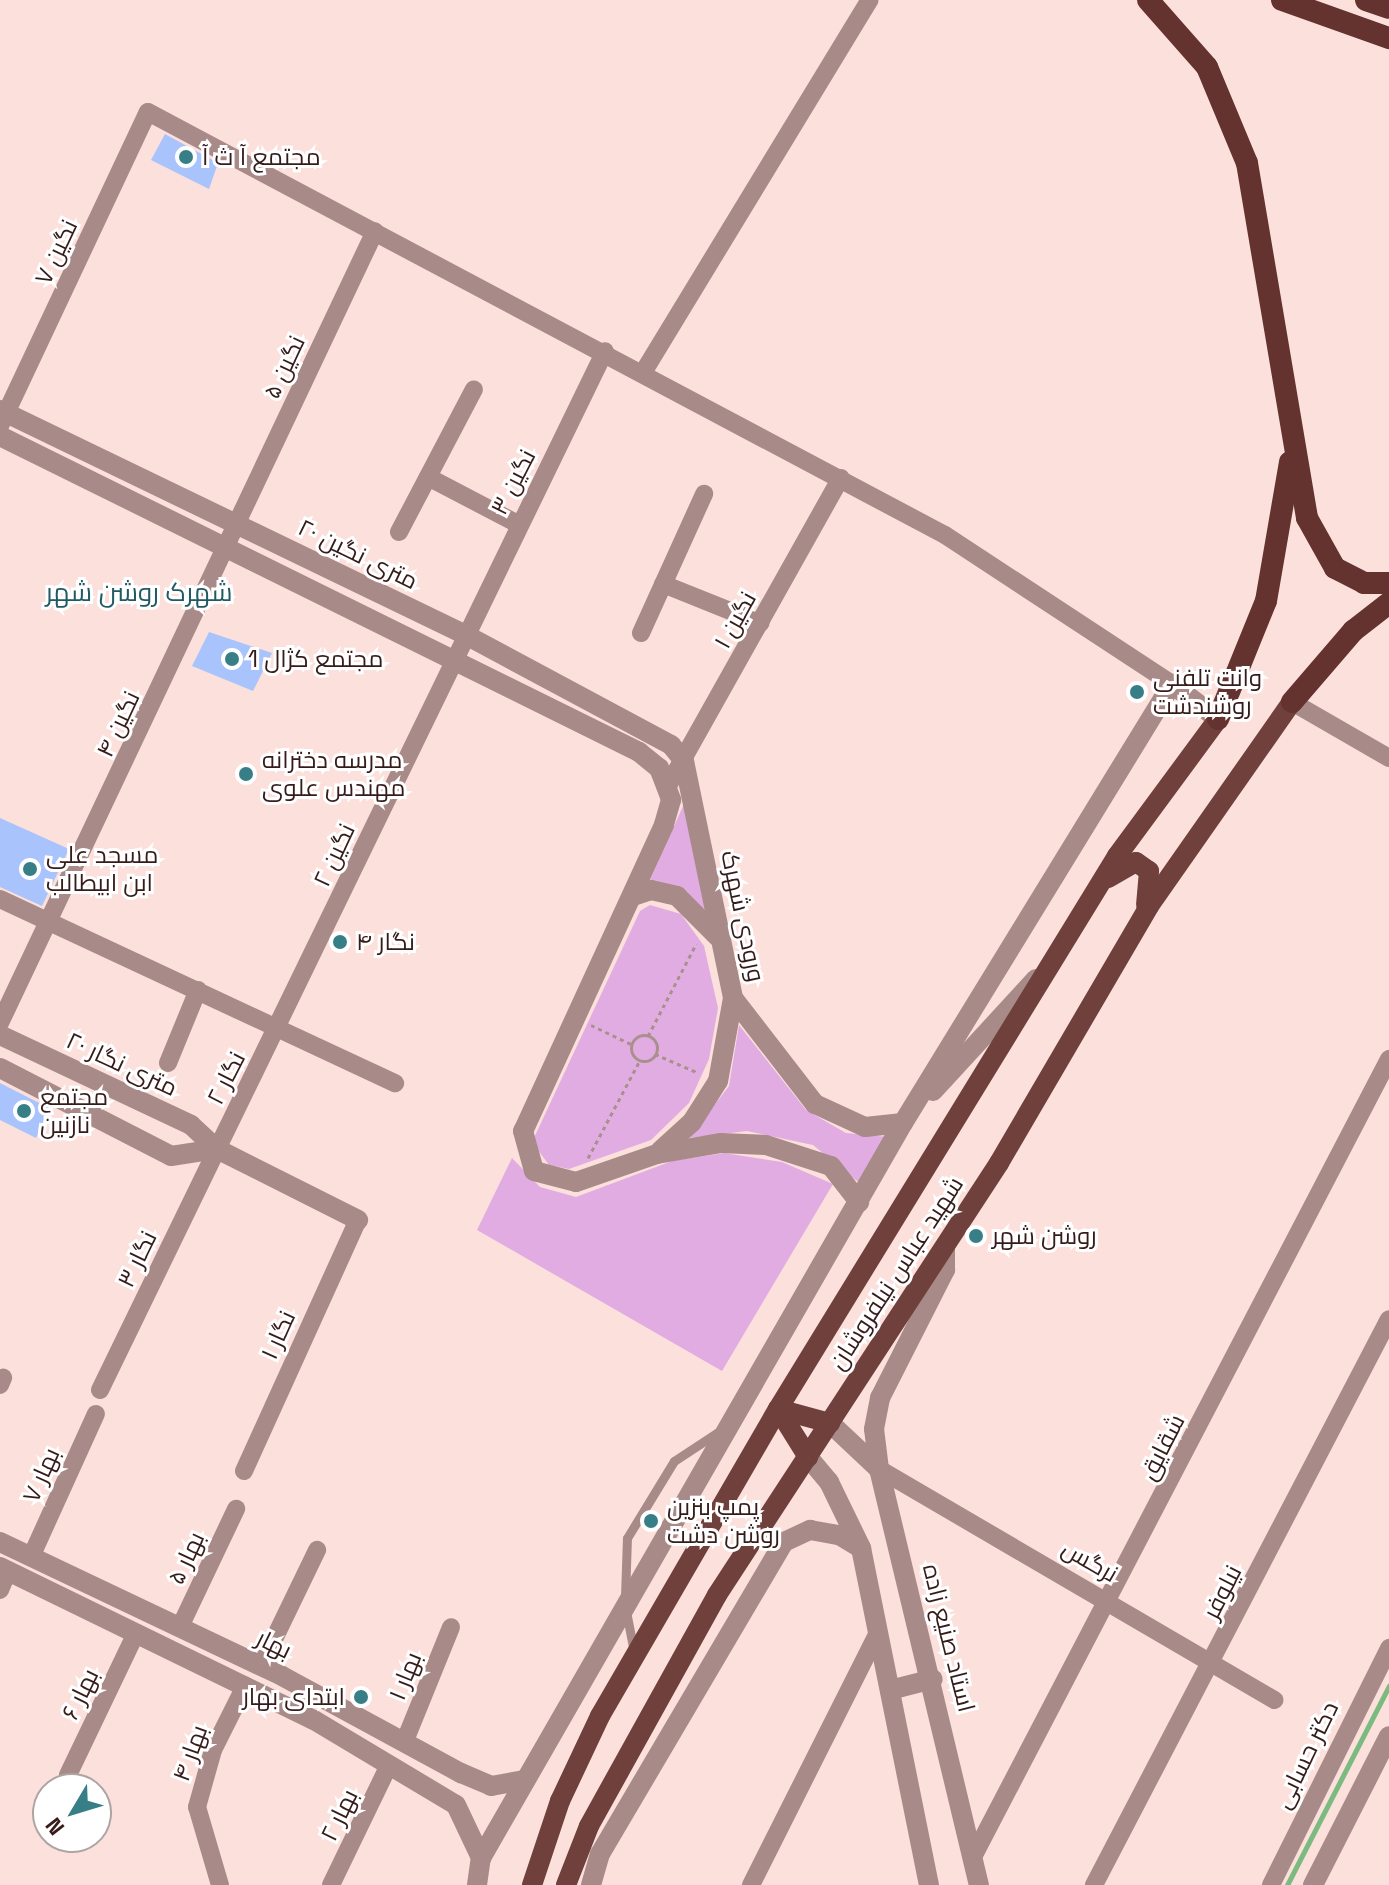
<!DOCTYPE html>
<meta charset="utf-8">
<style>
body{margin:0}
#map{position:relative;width:1389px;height:1885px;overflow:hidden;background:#fbe0dc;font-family:"Space Grotesk",Cairo,sans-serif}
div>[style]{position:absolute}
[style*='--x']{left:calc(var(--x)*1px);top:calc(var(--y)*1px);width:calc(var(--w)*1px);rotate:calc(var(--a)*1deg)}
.green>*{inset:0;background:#e1ace2}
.stream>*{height:5px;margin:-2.5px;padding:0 2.5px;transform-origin:2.5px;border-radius:2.5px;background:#7cbb7f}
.building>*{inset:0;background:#a9c3fc}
.path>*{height:3px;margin-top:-1.5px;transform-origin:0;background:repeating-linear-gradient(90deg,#aa908d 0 4px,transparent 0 8px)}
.path>.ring{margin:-1.5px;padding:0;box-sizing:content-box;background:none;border:3px solid #aa908d;border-radius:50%}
.service>*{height:9px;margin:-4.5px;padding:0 4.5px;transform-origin:4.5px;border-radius:4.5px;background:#a88b88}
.minor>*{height:18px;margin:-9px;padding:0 9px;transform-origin:9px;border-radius:9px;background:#a88b88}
.tertiary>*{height:20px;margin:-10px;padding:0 10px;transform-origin:10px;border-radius:10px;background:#a88b88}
.primary>*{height:20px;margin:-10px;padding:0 10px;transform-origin:10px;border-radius:10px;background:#6f403c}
.trunk>*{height:22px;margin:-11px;padding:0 11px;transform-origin:11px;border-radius:11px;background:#64322f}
.dots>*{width:22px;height:22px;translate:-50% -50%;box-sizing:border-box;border:4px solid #fff;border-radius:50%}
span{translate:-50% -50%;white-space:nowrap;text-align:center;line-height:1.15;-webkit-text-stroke:6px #fff;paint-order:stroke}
.poi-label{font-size:24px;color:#351c1a}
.left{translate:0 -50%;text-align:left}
.right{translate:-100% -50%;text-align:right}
.street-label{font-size:24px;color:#351c1a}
.neighbourhood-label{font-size:26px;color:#215b61}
.north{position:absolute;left:32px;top:1773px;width:80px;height:80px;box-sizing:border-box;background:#fff;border:2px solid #aea4a3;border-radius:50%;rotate:232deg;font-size:22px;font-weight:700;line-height:32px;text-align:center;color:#351c1a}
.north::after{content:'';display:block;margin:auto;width:28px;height:36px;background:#377e87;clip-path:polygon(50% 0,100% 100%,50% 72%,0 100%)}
</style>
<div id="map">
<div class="green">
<div style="clip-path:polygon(684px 804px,705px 910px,676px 886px,649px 882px)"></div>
<div style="clip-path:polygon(650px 905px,681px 914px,704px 946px,718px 1008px,709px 1059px,689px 1103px,651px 1140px,569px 1169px,549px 1165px,532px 1142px,640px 911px)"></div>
<div style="clip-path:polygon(739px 1025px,806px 1110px,846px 1133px,888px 1137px,862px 1185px,813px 1145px,747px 1131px,689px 1138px,729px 1086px)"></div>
<div style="clip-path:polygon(724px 1153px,782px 1162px,833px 1184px,722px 1371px,477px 1230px,512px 1158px,540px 1187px,576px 1197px,672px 1161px)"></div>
</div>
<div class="stream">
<div style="--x:1287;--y:1885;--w:224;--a:-62.9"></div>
</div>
<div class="building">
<div style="clip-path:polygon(165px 134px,218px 163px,209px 189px,151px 160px)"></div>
<div style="clip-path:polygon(209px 632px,272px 653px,253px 691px,192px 666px)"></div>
<div style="clip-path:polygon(0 818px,69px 849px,42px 906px,0 887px)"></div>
<div style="clip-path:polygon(0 1083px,49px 1108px,36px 1138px,0 1120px)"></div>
</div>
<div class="path">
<div style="--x:591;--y:1025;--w:44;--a:25.4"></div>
<div class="ring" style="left:631px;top:1035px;width:23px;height:23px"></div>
<div style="--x:648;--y:1036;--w:104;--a:-62.4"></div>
<div style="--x:655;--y:1054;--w:48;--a:23.4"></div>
<div style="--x:588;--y:1158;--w:111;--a:-62"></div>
</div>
<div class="service">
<div style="--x:625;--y:1597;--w:59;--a:-88.1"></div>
<div style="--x:627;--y:1538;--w:90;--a:-58.6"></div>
<div style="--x:674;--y:1461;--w:56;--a:-33.4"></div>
<div style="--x:626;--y:1611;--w:42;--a:79"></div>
</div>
<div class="minor">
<div style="--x:644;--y:371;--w:434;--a:-58.7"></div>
<div style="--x:0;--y:426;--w:347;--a:-64.8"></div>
<div style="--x:148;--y:112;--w:902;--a:27.96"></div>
<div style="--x:945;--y:535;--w:272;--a:33.3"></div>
<div style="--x:428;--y:477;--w:102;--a:27.6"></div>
<div style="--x:399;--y:532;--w:161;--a:-62.3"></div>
<div style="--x:663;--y:584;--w:105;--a:21.9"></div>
<div style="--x:641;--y:633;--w:153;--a:-65.6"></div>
<div style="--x:1292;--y:702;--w:112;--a:30"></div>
<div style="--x:669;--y:784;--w:351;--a:-60.7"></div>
<div style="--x:0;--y:899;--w:436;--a:25"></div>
<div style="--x:0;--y:1023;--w:876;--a:-64.66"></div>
<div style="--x:168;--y:1063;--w:79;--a:-67.7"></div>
<div style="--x:0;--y:1385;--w:8;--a:-67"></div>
<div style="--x:100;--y:1390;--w:1155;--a:-64.08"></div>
<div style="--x:879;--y:1469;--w:458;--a:30.3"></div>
<div style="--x:244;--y:1471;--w:276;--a:-65.6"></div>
<div style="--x:31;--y:1557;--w:157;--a:-65.6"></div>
<div style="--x:0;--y:1590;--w:21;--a:-67"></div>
<div style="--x:180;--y:1627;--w:131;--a:-64.6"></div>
<div style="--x:261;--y:1666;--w:129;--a:-64.2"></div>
<div style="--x:404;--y:1743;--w:125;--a:-67.9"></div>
<div style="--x:68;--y:1775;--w:157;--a:-64.4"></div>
<div style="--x:974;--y:1855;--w:898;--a:-62.46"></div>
<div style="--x:220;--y:1885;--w:81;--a:-106.4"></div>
<div style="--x:197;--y:1807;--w:59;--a:-74.3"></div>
<div style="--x:213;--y:1750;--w:72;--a:-63.4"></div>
<div style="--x:331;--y:1885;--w:133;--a:-64.2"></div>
<div style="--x:751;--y:1885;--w:283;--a:-63.3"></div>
<div style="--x:1094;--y:1885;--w:638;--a:-62.47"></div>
<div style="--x:1271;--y:1885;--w:265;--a:-63.5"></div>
</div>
<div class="tertiary">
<div style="--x:0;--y:410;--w:515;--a:25.77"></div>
<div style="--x:464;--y:634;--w:235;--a:28.2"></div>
<div style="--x:671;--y:745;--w:21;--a:51"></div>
<div style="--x:684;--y:761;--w:242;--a:78.3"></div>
<div style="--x:733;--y:998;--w:84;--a:100.2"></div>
<div style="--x:718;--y:1081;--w:49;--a:122.4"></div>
<div style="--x:692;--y:1122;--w:43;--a:137.8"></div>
<div style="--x:0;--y:436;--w:713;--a:26.31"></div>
<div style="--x:639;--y:752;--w:26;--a:39"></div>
<div style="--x:659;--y:768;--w:34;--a:69"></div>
<div style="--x:671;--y:800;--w:26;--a:106"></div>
<div style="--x:664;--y:825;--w:337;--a:114.7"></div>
<div style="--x:523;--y:1131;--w:41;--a:74.6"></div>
<div style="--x:534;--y:1171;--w:43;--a:14.7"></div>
<div style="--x:576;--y:1182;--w:86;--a:-19.1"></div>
<div style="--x:657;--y:1154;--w:65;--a:-9.8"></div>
<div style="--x:721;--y:1143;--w:45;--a:2.5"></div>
<div style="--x:766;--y:1145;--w:68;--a:17.9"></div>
<div style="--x:831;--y:1166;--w:46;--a:52.1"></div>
<div style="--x:636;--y:895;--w:16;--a:-18"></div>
<div style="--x:651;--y:890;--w:27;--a:13"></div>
<div style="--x:677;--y:896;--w:58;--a:45"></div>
<div style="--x:733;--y:998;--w:134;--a:52.3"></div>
<div style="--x:815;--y:1104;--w:55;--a:24.7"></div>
<div style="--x:865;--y:1127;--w:38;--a:-6"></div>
<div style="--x:0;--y:1035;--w:211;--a:25.2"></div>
<div style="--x:191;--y:1125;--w:35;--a:43"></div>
<div style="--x:217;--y:1149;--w:158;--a:26.7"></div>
<div style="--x:0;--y:1068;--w:192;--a:27.2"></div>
<div style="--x:171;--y:1156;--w:47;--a:-8.7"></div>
<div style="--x:933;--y:1091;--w:152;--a:-47.4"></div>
<div style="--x:830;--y:1423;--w:67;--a:43.2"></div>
<div style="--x:879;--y:1469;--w:428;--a:76.5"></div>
<div style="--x:808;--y:1457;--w:33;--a:50"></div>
<div style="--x:829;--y:1482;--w:73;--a:64.1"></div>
<div style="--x:861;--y:1548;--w:344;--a:78.6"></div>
<div style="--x:879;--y:1469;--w:40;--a:-97.1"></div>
<div style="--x:874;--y:1429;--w:32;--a:-79"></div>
<div style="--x:880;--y:1398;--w:144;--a:-63.1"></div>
<div style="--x:945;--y:1270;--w:23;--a:-90"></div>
<div style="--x:0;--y:1542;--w:312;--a:25.4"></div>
<div style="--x:282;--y:1676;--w:204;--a:28.5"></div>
<div style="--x:461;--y:1773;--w:33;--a:23"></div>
<div style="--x:491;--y:1786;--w:35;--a:-10"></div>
<div style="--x:0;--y:1567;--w:349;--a:26"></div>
<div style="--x:314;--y:1720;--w:165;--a:30.9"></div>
<div style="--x:456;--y:1805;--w:59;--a:64.7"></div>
<div style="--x:890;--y:1690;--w:44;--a:-14.3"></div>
<div style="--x:477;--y:1885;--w:27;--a:-82"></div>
<div style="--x:481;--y:1858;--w:848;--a:-60.14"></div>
<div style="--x:903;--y:1123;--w:515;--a:-58.5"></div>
<div style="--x:1172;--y:684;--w:58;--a:37.3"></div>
<div style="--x:591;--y:1885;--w:32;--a:-74"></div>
<div style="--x:600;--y:1854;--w:362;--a:-59.5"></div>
<div style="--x:784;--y:1542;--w:29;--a:-25"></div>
<div style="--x:810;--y:1530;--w:29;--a:10"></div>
<div style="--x:839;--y:1535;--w:26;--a:31"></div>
<div style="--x:1313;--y:1885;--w:167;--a:-63"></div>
</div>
<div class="primary">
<div style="--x:1108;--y:878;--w:32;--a:-30"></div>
<div style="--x:1136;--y:862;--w:16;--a:35"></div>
<div style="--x:1149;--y:871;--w:34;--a:95"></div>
<div style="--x:778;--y:1409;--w:57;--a:58"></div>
<div style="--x:778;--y:1409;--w:54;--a:15.1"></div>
<div style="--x:532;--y:1885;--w:89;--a:-71.6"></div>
<div style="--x:560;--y:1801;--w:94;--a:-64.8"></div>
<div style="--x:600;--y:1716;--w:355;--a:-59.9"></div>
<div style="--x:778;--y:1409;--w:649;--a:-58.49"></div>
<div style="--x:1117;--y:856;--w:170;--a:-53.6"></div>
<div style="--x:566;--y:1885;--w:63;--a:-68.7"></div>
<div style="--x:589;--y:1826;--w:264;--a:-61"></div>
<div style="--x:717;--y:1595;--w:516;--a:-56.86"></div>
<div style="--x:999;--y:1163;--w:298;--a:-59.7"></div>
<div style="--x:1149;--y:906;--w:249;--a:-55"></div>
</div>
<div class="trunk">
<div style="--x:1148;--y:0;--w:89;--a:48.6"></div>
<div style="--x:1207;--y:67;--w:104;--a:67.4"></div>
<div style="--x:1247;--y:163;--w:360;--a:80.4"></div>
<div style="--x:1307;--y:518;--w:57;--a:60.8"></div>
<div style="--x:1335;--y:568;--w:33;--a:27"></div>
<div style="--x:1364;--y:583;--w:25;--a:0"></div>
<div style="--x:1282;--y:0;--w:114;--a:19.6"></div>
<div style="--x:1366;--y:0;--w:24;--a:19"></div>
<div style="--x:1292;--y:702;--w:94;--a:-49.3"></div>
<div style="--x:1353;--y:631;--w:46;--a:-37.9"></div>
<div style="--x:1218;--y:719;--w:127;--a:-67.9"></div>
<div style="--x:1266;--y:601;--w:141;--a:-80.2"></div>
</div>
<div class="dots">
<div style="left:186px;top:157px;background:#377e87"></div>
<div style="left:232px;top:659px;background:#377e87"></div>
<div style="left:1137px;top:692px;background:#377e87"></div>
<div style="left:246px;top:774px;background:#377e87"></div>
<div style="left:30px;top:869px;background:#377e87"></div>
<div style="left:340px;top:942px;background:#377e87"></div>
<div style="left:24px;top:1111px;background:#377e87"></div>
<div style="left:976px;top:1236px;background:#377e87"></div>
<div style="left:651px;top:1521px;background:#377e87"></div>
<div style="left:361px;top:1697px;background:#377e87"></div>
</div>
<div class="poi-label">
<span class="left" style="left:202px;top:157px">مجتمع آ ث آ</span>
<span class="left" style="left:248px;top:659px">مجتمع کژال 1</span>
<span class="left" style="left:1153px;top:692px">وانت تلفنی<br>روشندشت</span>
<span class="left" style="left:262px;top:774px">مدرسه دخترانه<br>مهندس علوی</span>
<span class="left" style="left:46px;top:869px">مسجد علی<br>ابن ابیطالب</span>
<span class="left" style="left:356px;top:942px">نگار ۴</span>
<span class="left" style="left:40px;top:1111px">مجتمع<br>نازنین</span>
<span class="left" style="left:992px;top:1236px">روشن شهر</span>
<span class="left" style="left:667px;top:1521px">پمپ بنزین<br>روشن دشت</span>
<span class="right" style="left:345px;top:1697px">ابتدای بهار</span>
</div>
<div class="street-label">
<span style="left:56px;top:252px;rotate:-65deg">نگین ۷</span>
<span style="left:284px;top:367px;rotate:-65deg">نگین ۵</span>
<span style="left:513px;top:482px;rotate:-63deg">نگین ۳</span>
<span style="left:358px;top:554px;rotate:26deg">۲۰ متری نگین</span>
<span style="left:735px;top:620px;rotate:-61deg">نگین ۱</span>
<span style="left:118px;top:724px;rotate:-65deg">نگین ۴</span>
<span style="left:334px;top:855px;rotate:-65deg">نگین ۲</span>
<span style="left:743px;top:916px;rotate:78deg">ورودی شهرک</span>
<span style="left:122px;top:1064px;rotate:25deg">۲۰ متری نگار</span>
<span style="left:226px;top:1078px;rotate:-63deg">نگار ۲</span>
<span style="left:137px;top:1259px;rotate:-64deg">نگار ۳</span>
<span style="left:896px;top:1273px;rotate:-57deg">شهید عباس نیلفروشان</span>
<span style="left:278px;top:1335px;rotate:-66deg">نگار ۱</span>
<span style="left:1162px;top:1447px;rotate:-63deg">شقایق</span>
<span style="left:41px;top:1475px;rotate:-66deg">بهار ۷</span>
<span style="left:186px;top:1558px;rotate:-65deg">بهار ۵</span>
<span style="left:1090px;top:1561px;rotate:30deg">نرگس</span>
<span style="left:1222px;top:1592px;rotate:-63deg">نیلوفر</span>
<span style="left:949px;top:1638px;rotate:76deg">استاد صنیع زاده</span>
<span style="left:274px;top:1644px;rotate:26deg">بهار</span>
<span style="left:405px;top:1676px;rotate:-68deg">بهار ۱</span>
<span style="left:80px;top:1694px;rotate:-64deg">بهار ۶</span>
<span style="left:190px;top:1753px;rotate:-70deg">بهار ۴</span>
<span style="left:1306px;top:1755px;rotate:-64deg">دکتر حسابی</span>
<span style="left:339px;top:1815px;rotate:-64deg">بهار ۲</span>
</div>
<div class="neighbourhood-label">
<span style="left:139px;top:593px">شهرک روشن شهر</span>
</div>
<div class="north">N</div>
</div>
